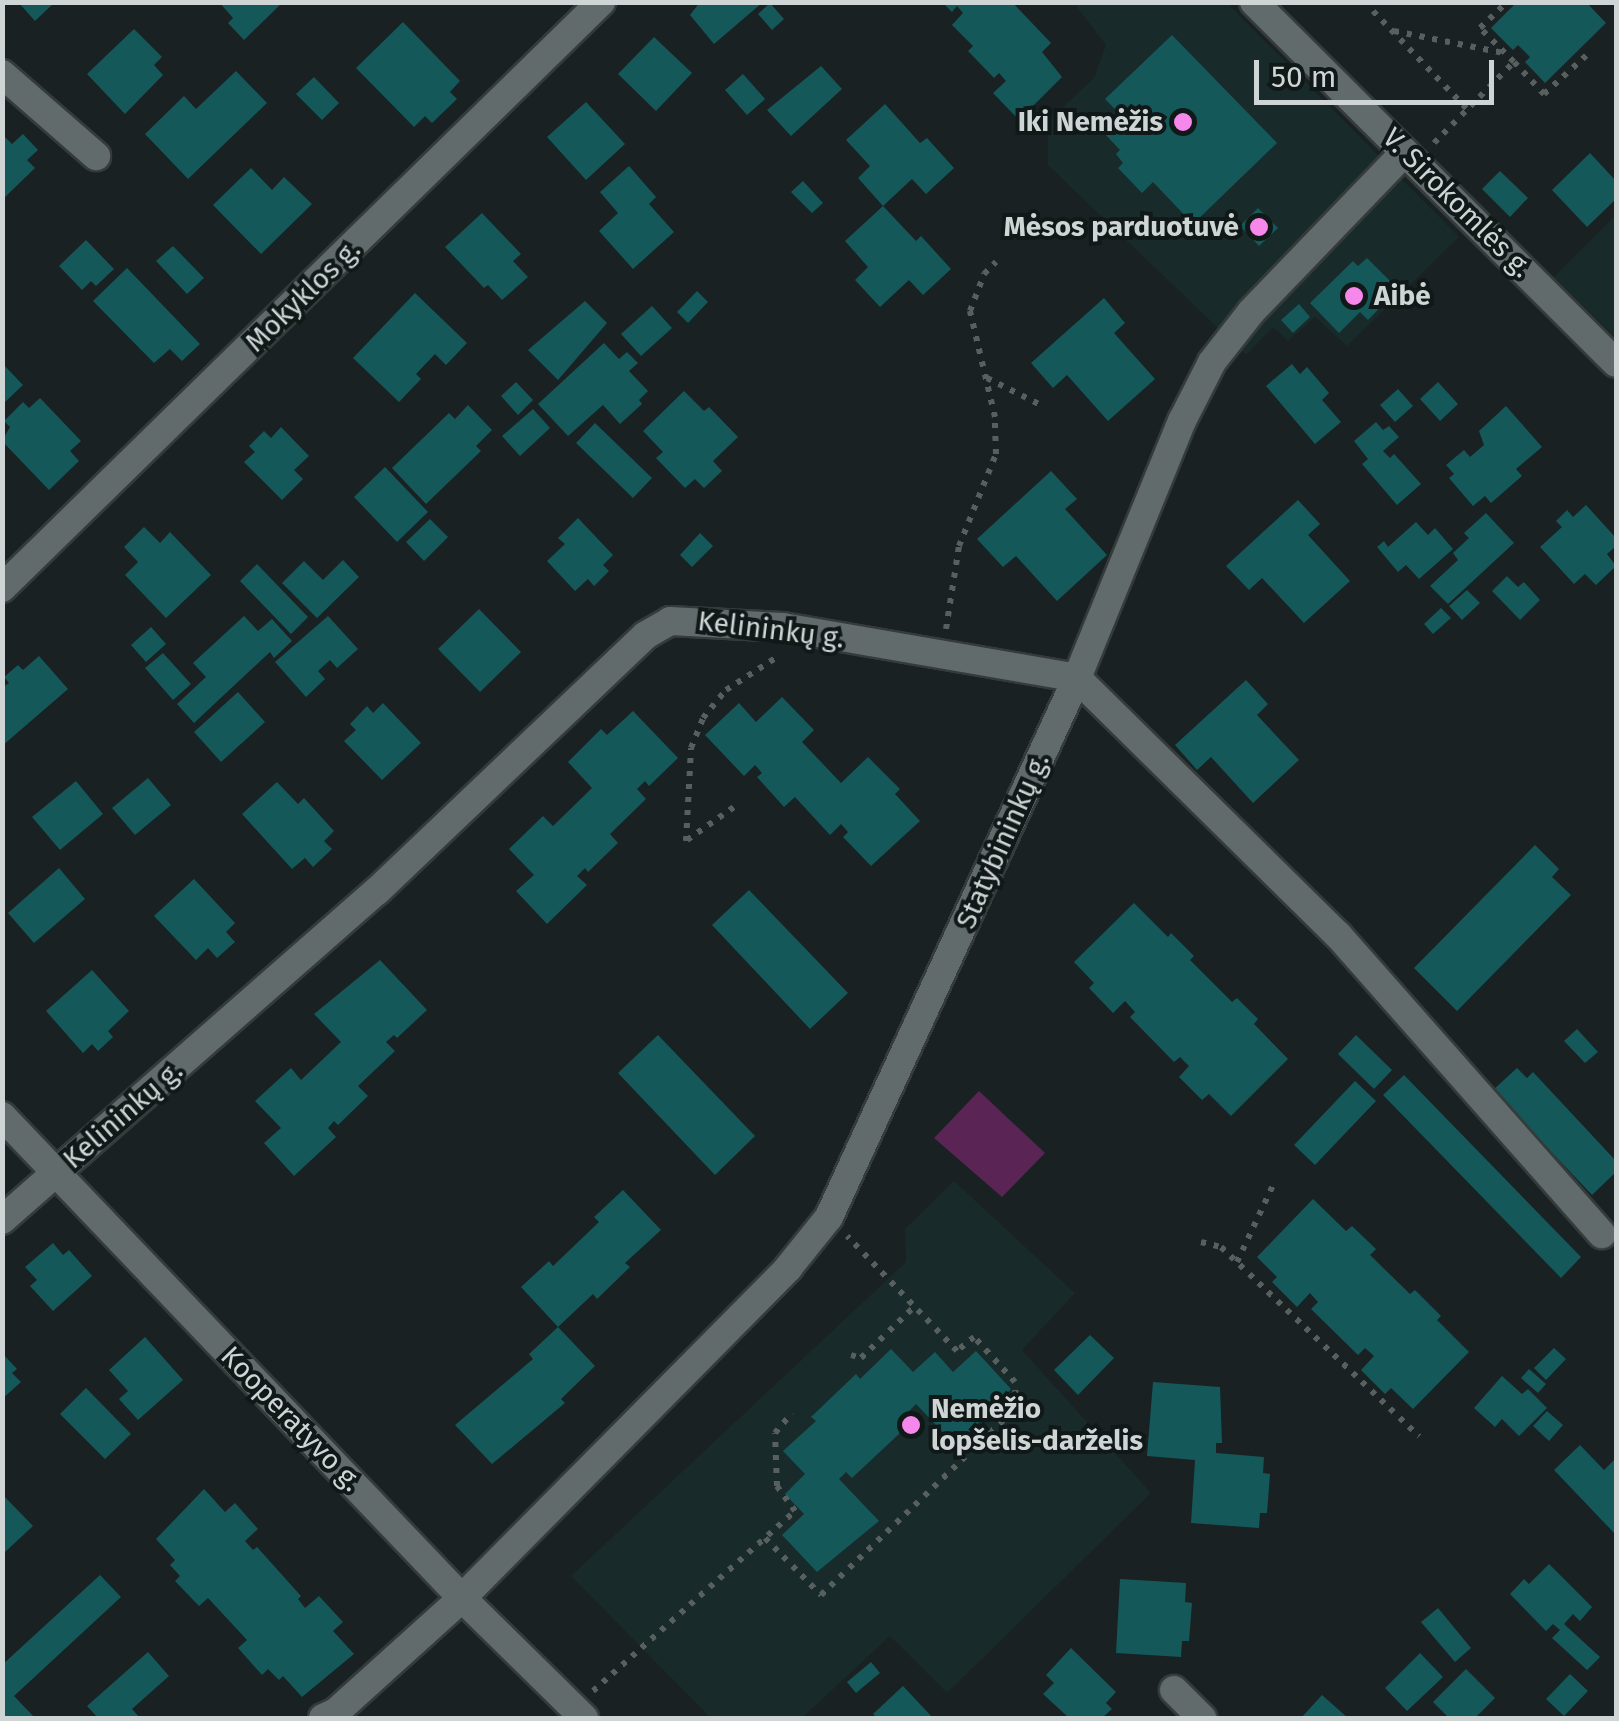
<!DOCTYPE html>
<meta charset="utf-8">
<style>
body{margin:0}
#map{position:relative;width:1619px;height:1721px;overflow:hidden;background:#192122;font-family:"Fira Sans",sans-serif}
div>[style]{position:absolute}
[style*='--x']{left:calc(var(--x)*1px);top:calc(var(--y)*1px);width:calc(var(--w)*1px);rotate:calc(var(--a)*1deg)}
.built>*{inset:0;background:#192a2a}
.green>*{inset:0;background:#5a2455}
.building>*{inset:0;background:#15585a}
.path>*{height:6px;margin-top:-3px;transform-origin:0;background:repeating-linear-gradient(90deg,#585f5f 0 5px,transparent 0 13px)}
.roads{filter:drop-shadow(2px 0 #353b3b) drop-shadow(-2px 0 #353b3b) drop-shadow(0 2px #353b3b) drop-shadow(0 -2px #353b3b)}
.minor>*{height:28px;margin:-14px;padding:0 14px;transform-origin:14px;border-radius:14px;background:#616b6b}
.secondary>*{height:28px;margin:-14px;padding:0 14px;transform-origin:14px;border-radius:14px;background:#616b6b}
.dots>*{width:28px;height:28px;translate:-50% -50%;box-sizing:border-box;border:5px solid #101818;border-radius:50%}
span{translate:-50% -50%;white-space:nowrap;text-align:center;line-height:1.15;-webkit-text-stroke:8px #101818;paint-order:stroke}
.poi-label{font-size:28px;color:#cfd4d4;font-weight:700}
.right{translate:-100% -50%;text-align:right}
.left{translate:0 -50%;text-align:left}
.street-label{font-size:28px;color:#cfd4d4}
.frame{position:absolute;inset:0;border:5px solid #cfd4d4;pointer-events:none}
.scale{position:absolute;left:1254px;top:60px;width:240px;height:45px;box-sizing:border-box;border:5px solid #cfd4d4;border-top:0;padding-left:12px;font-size:30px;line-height:35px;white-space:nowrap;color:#cfd4d4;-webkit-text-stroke:8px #101818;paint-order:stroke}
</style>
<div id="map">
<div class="built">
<div style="clip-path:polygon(1074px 3px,1227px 3px,1459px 237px,1347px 346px,1315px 317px,1288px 341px,1273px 327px,1246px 355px,1048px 165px,1048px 121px,1094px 78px,1106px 45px)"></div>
<div style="clip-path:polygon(1616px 215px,1616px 338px,1554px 277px)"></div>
<div style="clip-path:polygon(954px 1181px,1075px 1293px,1022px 1350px,1151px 1493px,947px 1693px,890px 1636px,802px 1718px,711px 1718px,571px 1576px,906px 1262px,905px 1229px)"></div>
</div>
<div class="green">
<div style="clip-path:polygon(979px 1091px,1045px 1153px,1002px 1197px,934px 1138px)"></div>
</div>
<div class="building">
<div style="clip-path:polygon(18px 2px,55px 2px,35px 21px)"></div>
<div style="clip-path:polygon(219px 2px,283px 2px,244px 40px,228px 23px,233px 18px)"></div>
<div style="clip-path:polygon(700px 2px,763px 2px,714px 44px,690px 15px)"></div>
<div style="clip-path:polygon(942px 2px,1012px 2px,1051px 43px,1042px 52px,1062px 77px,1019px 120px,993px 93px,1006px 81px,999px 73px,994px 78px,968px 51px,973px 46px,952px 25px,963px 13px,957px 6px,952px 12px)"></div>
<div style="clip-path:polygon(1517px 2px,1586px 2px,1606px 23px,1545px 83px,1525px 62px,1530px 57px,1518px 45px,1513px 50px,1491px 28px)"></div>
<div style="clip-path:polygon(770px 3px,784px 19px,772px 30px,758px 14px)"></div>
<div style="clip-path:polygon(403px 22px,460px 81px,450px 92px,457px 99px,432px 123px,425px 116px,414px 127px,356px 68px)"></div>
<div style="clip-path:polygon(134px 29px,162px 57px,154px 65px,163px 75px,125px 114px,87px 74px)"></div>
<div style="clip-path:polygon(1172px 35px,1277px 143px,1193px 224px,1153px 182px,1142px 193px,1118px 168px,1123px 163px,1116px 154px,1120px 150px,1101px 130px,1119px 113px,1105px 99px)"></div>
<div style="clip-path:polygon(654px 37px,692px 73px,656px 111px,618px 74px)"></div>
<div style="clip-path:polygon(821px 66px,842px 89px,791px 136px,767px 110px)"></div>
<div style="clip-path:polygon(236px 71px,267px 103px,188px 179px,145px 134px,184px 96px,196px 109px)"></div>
<div style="clip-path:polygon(743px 74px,765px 99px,747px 115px,725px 90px)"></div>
<div style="clip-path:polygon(314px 77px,339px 103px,322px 120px,296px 94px)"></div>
<div style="clip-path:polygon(586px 102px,625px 144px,586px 180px,547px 137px)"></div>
<div style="clip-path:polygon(885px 104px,920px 143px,927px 138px,954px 168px,926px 194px,912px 179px,883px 206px,858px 178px,870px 166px,846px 140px)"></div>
<div style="clip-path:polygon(2px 134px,12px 144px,23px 134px,38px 150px,27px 160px,35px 168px,2px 200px)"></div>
<div style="clip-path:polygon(1590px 153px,1616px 181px,1616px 199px,1587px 227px,1552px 190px)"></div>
<div style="clip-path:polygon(629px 166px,656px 197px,649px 204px,674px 232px,633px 269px,599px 231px,618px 213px,600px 192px)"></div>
<div style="clip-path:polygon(251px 168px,272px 190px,284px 177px,312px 204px,261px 254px,213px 205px)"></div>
<div style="clip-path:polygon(1500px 171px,1528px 198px,1510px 217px,1482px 189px)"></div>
<div style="clip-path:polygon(803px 181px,823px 203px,812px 213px,791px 192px)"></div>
<div style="clip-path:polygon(883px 206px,916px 241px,921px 236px,951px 269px,923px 295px,909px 280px,880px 307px,855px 280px,868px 267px,845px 241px)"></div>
<div style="clip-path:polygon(1258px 208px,1278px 228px,1259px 246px,1240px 226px)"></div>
<div style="clip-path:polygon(482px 213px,521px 254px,513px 261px,528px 277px,502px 300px,488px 285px,484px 288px,445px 247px)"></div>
<div style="clip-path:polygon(86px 240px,114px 269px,96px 286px,91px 281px,82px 290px,59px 266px)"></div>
<div style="clip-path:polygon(173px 246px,204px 278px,187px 294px,156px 261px)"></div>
<div style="clip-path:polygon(1367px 258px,1398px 289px,1368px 320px,1360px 312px,1339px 333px,1310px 303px,1353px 261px,1358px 266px)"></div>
<div style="clip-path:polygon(127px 268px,200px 344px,182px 361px,170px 349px,154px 363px,93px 301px)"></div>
<div style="clip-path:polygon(697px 291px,708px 302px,688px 323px,677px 312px)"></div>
<div style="clip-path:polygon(415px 293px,467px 343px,446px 365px,435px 354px,416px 374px,421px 379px,399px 402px,353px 358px)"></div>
<div style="clip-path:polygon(1104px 298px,1125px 323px,1114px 333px,1155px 379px,1108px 421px,1067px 375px,1053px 388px,1031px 363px)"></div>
<div style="clip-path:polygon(585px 301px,607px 323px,558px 380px,528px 350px)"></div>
<div style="clip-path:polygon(1299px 304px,1310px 317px,1293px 333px,1281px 320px)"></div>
<div style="clip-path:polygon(652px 306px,672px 328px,641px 356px,621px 334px)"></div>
<div style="clip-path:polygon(604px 343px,619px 359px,627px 352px,638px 363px,629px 371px,648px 391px,639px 400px,642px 404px,620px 424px,603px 405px,568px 436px,538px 404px)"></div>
<div style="clip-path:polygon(2px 363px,23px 385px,5px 402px,2px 399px)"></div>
<div style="clip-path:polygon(1292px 364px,1300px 374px,1307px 367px,1329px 393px,1322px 400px,1341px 422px,1315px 444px,1266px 386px)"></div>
<div style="clip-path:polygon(516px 382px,533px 400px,518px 415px,501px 396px)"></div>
<div style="clip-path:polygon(1438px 382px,1458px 404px,1440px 421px,1420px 399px)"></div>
<div style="clip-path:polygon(1398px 389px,1413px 406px,1395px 422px,1380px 405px)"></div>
<div style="clip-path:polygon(684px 391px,704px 411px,709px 407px,738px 437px,713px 461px,722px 471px,704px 488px,695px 479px,685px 488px,656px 458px,663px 452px,643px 431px)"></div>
<div style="clip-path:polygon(40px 398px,81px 441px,70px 451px,79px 461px,49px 490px,2px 441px,10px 427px,4px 421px,23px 402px,29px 408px)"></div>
<div style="clip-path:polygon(468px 405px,492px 430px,476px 446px,481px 451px,426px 504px,392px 468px,449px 413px,455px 419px)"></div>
<div style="clip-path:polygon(1506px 406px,1542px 447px,1516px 469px,1522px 476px,1491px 503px,1485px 496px,1473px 506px,1449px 478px,1454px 474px,1446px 465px,1464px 450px,1470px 457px,1484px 445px,1479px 431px)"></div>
<div style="clip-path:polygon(533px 409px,550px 428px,520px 456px,502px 436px)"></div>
<div style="clip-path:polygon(1376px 422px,1383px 430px,1389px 426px,1399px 437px,1383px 451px,1390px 458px,1394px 454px,1421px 484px,1397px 505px,1362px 464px,1368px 459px,1354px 441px)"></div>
<div style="clip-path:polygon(595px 423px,652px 478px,633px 498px,576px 443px)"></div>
<div style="clip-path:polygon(281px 427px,309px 456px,294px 470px,303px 479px,282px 500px,244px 462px,255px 452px,249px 446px,264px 431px,271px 438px)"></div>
<div style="clip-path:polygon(385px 467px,428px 512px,397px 542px,354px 497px)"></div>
<div style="clip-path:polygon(1051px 471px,1077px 499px,1065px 509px,1107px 555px,1057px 601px,1016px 556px,1003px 567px,977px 539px)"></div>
<div style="clip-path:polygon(1298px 500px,1320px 524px,1308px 535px,1350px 581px,1304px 623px,1262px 578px,1249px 590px,1226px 566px)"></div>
<div style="clip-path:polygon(1586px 505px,1616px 538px,1616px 546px,1607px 554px,1616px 566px,1596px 585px,1585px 574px,1574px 584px,1540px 547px,1562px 527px,1556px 521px,1567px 510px,1573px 517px)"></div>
<div style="clip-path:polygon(1486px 513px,1514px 543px,1448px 604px,1430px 586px,1458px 560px,1453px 553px,1469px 538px,1464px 533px)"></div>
<div style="clip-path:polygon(578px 518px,613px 555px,603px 565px,609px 571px,594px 586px,588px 579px,575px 591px,547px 561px,565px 544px,558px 538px)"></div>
<div style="clip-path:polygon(430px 519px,448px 537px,424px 561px,406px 542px)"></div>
<div style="clip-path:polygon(1416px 522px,1428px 535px,1435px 528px,1453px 549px,1419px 579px,1406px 565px,1398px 572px,1377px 547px,1384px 541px,1388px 547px)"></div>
<div style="clip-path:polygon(144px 527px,160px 543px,170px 532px,211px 575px,166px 618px,125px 575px,138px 562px,124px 547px)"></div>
<div style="clip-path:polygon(700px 533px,713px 546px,692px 567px,680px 555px)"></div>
<div style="clip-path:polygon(343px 560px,359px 577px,317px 618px,282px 583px,304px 561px,323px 580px)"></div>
<div style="clip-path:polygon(257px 564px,308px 617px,291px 634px,240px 581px)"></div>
<div style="clip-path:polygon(1507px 576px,1518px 587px,1524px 582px,1540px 600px,1520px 620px,1492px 591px)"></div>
<div style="clip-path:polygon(1467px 590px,1480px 603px,1462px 620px,1449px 606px)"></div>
<div style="clip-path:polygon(1441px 608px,1451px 618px,1433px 634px,1424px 624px)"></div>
<div style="clip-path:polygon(479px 609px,521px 652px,480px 692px,438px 649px)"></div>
<div style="clip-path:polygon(244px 616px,258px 631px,272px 619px,292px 641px,274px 658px,270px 652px,194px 723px,177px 704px,206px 677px,193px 663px)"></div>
<div style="clip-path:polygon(328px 616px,358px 649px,337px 668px,330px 660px,318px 671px,325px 679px,306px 697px,275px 662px)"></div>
<div style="clip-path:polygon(151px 627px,166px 644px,146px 662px,131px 645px)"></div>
<div style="clip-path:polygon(163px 653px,191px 684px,173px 700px,145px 668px)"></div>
<div style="clip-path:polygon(39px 656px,68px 689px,2px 746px,2px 688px,9px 683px,4px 677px,18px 665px,23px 670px)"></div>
<div style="clip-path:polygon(1246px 680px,1268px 704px,1257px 715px,1299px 760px,1253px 803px,1211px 757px,1197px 770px,1175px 745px)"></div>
<div style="clip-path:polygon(238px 692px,265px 722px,221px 762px,194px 732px)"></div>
<div style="clip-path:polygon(782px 697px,814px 730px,802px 742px,841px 783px,868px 757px,900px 789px,895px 794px,920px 821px,871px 866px,843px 837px,848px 832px,841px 824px,830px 835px,795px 797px,784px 807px,757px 777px,762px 773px,755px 765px,744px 776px,705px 735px,739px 703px,756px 722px)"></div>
<div style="clip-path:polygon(383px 703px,421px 743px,382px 780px,344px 741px,356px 730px,350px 724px,367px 706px,373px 713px)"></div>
<div style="clip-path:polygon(633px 711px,678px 758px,649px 786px,645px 781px,637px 789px,646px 799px,610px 834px,618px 843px,588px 872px,585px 868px,577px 876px,587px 885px,547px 924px,516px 891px,534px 875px,509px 849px,543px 816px,553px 826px,592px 788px,568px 762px,601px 729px,607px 735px)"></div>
<div style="clip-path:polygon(148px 778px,171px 805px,135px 835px,112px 808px)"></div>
<div style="clip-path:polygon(76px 781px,103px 814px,60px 850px,32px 817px)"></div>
<div style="clip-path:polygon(277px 782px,298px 804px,304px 798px,334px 831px,324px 841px,332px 849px,313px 867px,305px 858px,292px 869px,242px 814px)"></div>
<div style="clip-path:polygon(1535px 845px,1559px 869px,1552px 877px,1571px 895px,1457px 1011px,1414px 968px)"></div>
<div style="clip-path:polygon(59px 868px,85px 899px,34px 943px,8px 913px)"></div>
<div style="clip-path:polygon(194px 879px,235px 923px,226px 932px,235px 942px,217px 958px,208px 948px,196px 960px,154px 916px)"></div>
<div style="clip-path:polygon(749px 890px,848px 993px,810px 1029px,712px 925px)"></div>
<div style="clip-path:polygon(1134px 903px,1168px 937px,1171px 933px,1194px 956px,1190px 960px,1232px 1002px,1237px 998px,1258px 1019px,1254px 1024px,1288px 1059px,1231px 1116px,1209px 1094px,1202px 1100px,1179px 1077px,1189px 1066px,1180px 1057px,1174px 1062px,1130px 1017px,1135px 1012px,1125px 1001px,1113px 1013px,1089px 988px,1094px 983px,1074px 962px)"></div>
<div style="clip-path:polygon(380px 960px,427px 1010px,397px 1038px,394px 1035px,386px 1042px,395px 1051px,358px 1086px,368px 1096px,338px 1125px,334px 1121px,328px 1128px,336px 1137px,294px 1176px,264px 1143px,281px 1128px,255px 1101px,291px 1068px,301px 1080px,341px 1042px,314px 1014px)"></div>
<div style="clip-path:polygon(92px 970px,129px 1011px,108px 1031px,113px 1037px,98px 1051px,92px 1044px,83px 1053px,46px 1011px)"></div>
<div style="clip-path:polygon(1577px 1029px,1598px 1052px,1585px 1063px,1564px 1041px)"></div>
<div style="clip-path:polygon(658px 1035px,755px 1136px,715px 1175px,618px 1073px)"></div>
<div style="clip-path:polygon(1356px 1035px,1392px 1070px,1374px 1089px,1338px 1054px)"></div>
<div style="clip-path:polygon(1517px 1068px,1527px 1078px,1533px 1072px,1616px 1161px,1616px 1172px,1592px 1195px,1493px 1090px)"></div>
<div style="clip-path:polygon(1404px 1075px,1581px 1257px,1561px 1278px,1383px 1095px)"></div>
<div style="clip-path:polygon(1355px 1081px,1376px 1101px,1315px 1165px,1294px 1145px)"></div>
<div style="clip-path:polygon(623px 1190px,661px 1230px,625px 1263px,630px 1267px,597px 1299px,593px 1294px,558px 1327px,595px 1366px,561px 1399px,565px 1403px,492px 1464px,455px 1425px,533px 1359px,529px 1354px,558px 1327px,521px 1287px,549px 1261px,553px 1266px,599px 1222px,594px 1217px)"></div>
<div style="clip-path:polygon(1313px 1199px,1346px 1231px,1352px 1226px,1376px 1249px,1370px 1255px,1410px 1294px,1415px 1290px,1441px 1316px,1437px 1320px,1469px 1352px,1413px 1409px,1391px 1388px,1385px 1394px,1361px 1370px,1374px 1356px,1365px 1348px,1358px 1355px,1311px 1309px,1318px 1302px,1310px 1293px,1297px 1307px,1272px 1282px,1277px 1277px,1257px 1257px)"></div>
<div style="clip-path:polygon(53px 1243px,63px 1255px,69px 1250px,92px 1276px,53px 1311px,30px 1286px,37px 1280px,25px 1267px)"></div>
<div style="clip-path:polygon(1090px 1335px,1114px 1358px,1078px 1395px,1054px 1370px)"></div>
<div style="clip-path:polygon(145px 1337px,183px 1380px,138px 1420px,119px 1399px,128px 1391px,109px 1370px)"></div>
<div style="clip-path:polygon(1554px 1348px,1566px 1359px,1546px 1380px,1534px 1368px)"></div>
<div style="clip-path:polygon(891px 1349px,913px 1372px,935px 1352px,953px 1372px,976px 1351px,1011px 1389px,956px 1446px,916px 1404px,909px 1411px,916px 1418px,852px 1478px,846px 1472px,839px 1479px,879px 1521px,817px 1572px,782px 1535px,804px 1514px,785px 1494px,805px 1474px,783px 1451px,816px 1421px,811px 1417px,856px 1374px,860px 1379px)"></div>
<div style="clip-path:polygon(2px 1353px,17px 1369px,12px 1373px,21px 1382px,2px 1399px)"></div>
<div style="clip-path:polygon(1529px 1369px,1546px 1384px,1538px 1393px,1521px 1378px)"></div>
<div style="clip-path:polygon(1502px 1376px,1522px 1394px,1528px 1389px,1547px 1408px,1519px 1436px,1502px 1419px,1495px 1427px,1474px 1408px)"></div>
<div style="clip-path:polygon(1153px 1382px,1220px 1387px,1222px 1443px,1216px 1443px,1216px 1453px,1264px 1457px,1263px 1473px,1270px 1474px,1267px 1513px,1260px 1513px,1259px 1528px,1191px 1523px,1195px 1460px,1147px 1456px)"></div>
<div style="clip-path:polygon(86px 1388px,131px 1434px,105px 1459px,60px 1414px)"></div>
<div style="clip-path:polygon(1547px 1411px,1563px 1425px,1549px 1441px,1533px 1426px)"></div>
<div style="clip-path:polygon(1580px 1445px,1604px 1470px,1616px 1458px,1616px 1535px,1554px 1470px)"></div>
<div style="clip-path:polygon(204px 1489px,225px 1512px,235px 1503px,258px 1529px,245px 1541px,253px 1550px,257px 1547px,301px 1596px,298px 1599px,305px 1608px,319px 1596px,343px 1622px,333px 1631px,354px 1654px,302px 1697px,283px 1676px,279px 1680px,268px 1669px,262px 1675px,238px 1648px,247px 1640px,208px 1598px,199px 1606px,175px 1581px,180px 1576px,170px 1565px,175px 1560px,156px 1539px)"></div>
<div style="clip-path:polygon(2px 1494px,33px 1526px,5px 1552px,2px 1549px)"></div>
<div style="clip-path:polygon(1549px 1564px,1592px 1607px,1580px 1621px,1573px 1614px,1564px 1624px,1600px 1657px,1587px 1670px,1552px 1638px,1560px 1630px,1553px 1624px,1546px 1631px,1510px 1594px,1524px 1579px,1529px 1584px)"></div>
<div style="clip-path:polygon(100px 1575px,121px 1597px,14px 1696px,35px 1718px,2px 1718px,2px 1665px)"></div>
<div style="clip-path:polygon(1120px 1579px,1186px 1583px,1185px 1602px,1192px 1603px,1189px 1641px,1182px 1641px,1181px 1657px,1116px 1653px)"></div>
<div style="clip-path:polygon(1438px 1608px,1471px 1648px,1455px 1662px,1421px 1622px)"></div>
<div style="clip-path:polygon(1071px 1648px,1116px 1692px,1106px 1703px,1112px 1709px,1102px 1718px,1069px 1718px,1043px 1694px,1054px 1683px,1046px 1675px)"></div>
<div style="clip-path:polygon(148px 1652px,169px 1676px,132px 1709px,140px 1718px,98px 1718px,87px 1706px)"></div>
<div style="clip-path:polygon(1420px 1653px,1443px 1677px,1407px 1711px,1385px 1688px)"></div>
<div style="clip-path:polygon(871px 1662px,880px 1673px,856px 1693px,847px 1682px)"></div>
<div style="clip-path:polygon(1466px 1669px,1495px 1698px,1475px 1718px,1449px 1718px,1433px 1702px)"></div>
<div style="clip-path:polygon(1570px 1674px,1588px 1691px,1564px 1716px,1546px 1699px)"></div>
<div style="clip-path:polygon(903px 1686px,933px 1718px,877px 1718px,873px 1714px)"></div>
<div style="clip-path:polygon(1322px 1695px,1348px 1718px,1301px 1718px)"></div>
</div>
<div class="path">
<div style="--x:1373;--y:11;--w:136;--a:46.2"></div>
<div style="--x:1394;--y:31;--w:112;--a:11.3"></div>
<div style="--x:1514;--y:62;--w:44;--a:46.8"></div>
<div style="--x:1544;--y:94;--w:59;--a:-42.3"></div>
<div style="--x:1434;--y:143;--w:114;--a:-45.4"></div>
<div style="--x:1514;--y:62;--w:48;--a:-135"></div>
<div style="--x:1480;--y:28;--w:37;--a:-44"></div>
<div style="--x:987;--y:378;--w:63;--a:26.6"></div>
<div style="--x:946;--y:629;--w:84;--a:-81.1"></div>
<div style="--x:959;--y:546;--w:99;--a:-68.1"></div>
<div style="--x:996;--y:454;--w:37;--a:-92"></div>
<div style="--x:995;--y:417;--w:109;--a:-103.3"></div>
<div style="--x:970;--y:311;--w:40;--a:-69"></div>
<div style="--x:984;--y:274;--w:17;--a:-45"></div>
<div style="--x:687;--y:840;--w:57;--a:-35.1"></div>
<div style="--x:686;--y:841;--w:93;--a:-86.9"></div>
<div style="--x:691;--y:748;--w:32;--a:-68"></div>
<div style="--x:703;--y:718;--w:36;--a:-51"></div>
<div style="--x:726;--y:690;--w:61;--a:-32.9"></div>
<div style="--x:1201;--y:1242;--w:21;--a:14"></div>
<div style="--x:1221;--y:1247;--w:274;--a:43.7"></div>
<div style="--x:1237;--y:1262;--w:89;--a:-64.9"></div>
<div style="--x:851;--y:1355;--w:10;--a:17"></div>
<div style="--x:861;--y:1358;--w:74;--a:-43.9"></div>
<div style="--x:765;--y:1538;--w:80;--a:45.5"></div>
<div style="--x:821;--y:1595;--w:270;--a:-43.8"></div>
<div style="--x:1016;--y:1408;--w:26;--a:-92"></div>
<div style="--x:1015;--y:1382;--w:61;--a:-132.3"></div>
<div style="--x:974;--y:1337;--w:22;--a:141"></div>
<div style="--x:957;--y:1351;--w:159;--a:-133.7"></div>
<div style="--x:593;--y:1691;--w:271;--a:-41.7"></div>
<div style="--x:795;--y:1511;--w:31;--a:-126"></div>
<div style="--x:777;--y:1486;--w:53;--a:-92.2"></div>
<div style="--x:775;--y:1433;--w:26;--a:-50"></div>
</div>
<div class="roads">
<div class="minor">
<div style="--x:2;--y:74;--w:125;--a:41.1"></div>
<div style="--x:2;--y:588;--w:838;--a:-44.37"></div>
<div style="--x:2;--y:1116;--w:666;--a:46.34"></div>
<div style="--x:462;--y:1598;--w:171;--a:44.5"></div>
<div style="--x:2;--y:1220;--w:499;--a:-41.3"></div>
<div style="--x:377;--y:891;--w:371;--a:-43.6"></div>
<div style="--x:646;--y:635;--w:28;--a:-30"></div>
<div style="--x:670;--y:621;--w:113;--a:3"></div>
<div style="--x:783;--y:627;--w:298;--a:9.8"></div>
<div style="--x:1077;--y:678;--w:278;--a:-67.8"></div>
<div style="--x:1182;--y:421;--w:66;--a:-63"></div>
<div style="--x:1212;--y:362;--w:63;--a:-52"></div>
<div style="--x:1251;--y:312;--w:222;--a:-46.1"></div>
<div style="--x:1174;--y:1690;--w:40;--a:45"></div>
<div style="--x:323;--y:1718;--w:14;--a:-25"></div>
<div style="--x:336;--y:1712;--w:170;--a:-42.1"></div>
<div style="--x:462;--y:1598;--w:464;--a:-45.3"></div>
<div style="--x:788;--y:1268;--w:65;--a:-51.2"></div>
<div style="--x:829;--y:1217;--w:593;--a:-65.29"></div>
<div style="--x:1077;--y:678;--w:366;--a:44.6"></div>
<div style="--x:1338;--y:935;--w:399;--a:48.6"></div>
</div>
<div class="secondary">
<div style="--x:1254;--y:2;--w:511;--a:44.92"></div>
</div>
</div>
<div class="dots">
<div style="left:1183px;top:122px;background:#f788eb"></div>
<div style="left:1259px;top:227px;background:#f788eb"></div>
<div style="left:1354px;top:296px;background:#f788eb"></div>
<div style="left:911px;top:1425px;background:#f788eb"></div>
</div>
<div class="poi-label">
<span class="right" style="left:1163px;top:122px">Iki Nemėžis</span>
<span class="right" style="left:1239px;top:227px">Mėsos parduotuvė</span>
<span class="left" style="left:1374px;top:296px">Aibė</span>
<span class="left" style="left:931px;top:1425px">Nemėžio<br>lopšelis-darželis</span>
</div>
<div class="street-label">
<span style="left:1457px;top:203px;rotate:45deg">V. Sirokomlės g.</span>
<span style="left:303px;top:296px;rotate:-44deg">Mokyklos g.</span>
<span style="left:771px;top:630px;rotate:7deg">Kelininkų g.</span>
<span style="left:1003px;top:841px;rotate:-66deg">Statybininkų g.</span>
<span style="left:123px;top:1115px;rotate:-41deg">Kelininkų g.</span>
<span style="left:291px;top:1419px;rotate:46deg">Kooperatyvo g.</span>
</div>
<div class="frame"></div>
<div class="scale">50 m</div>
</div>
